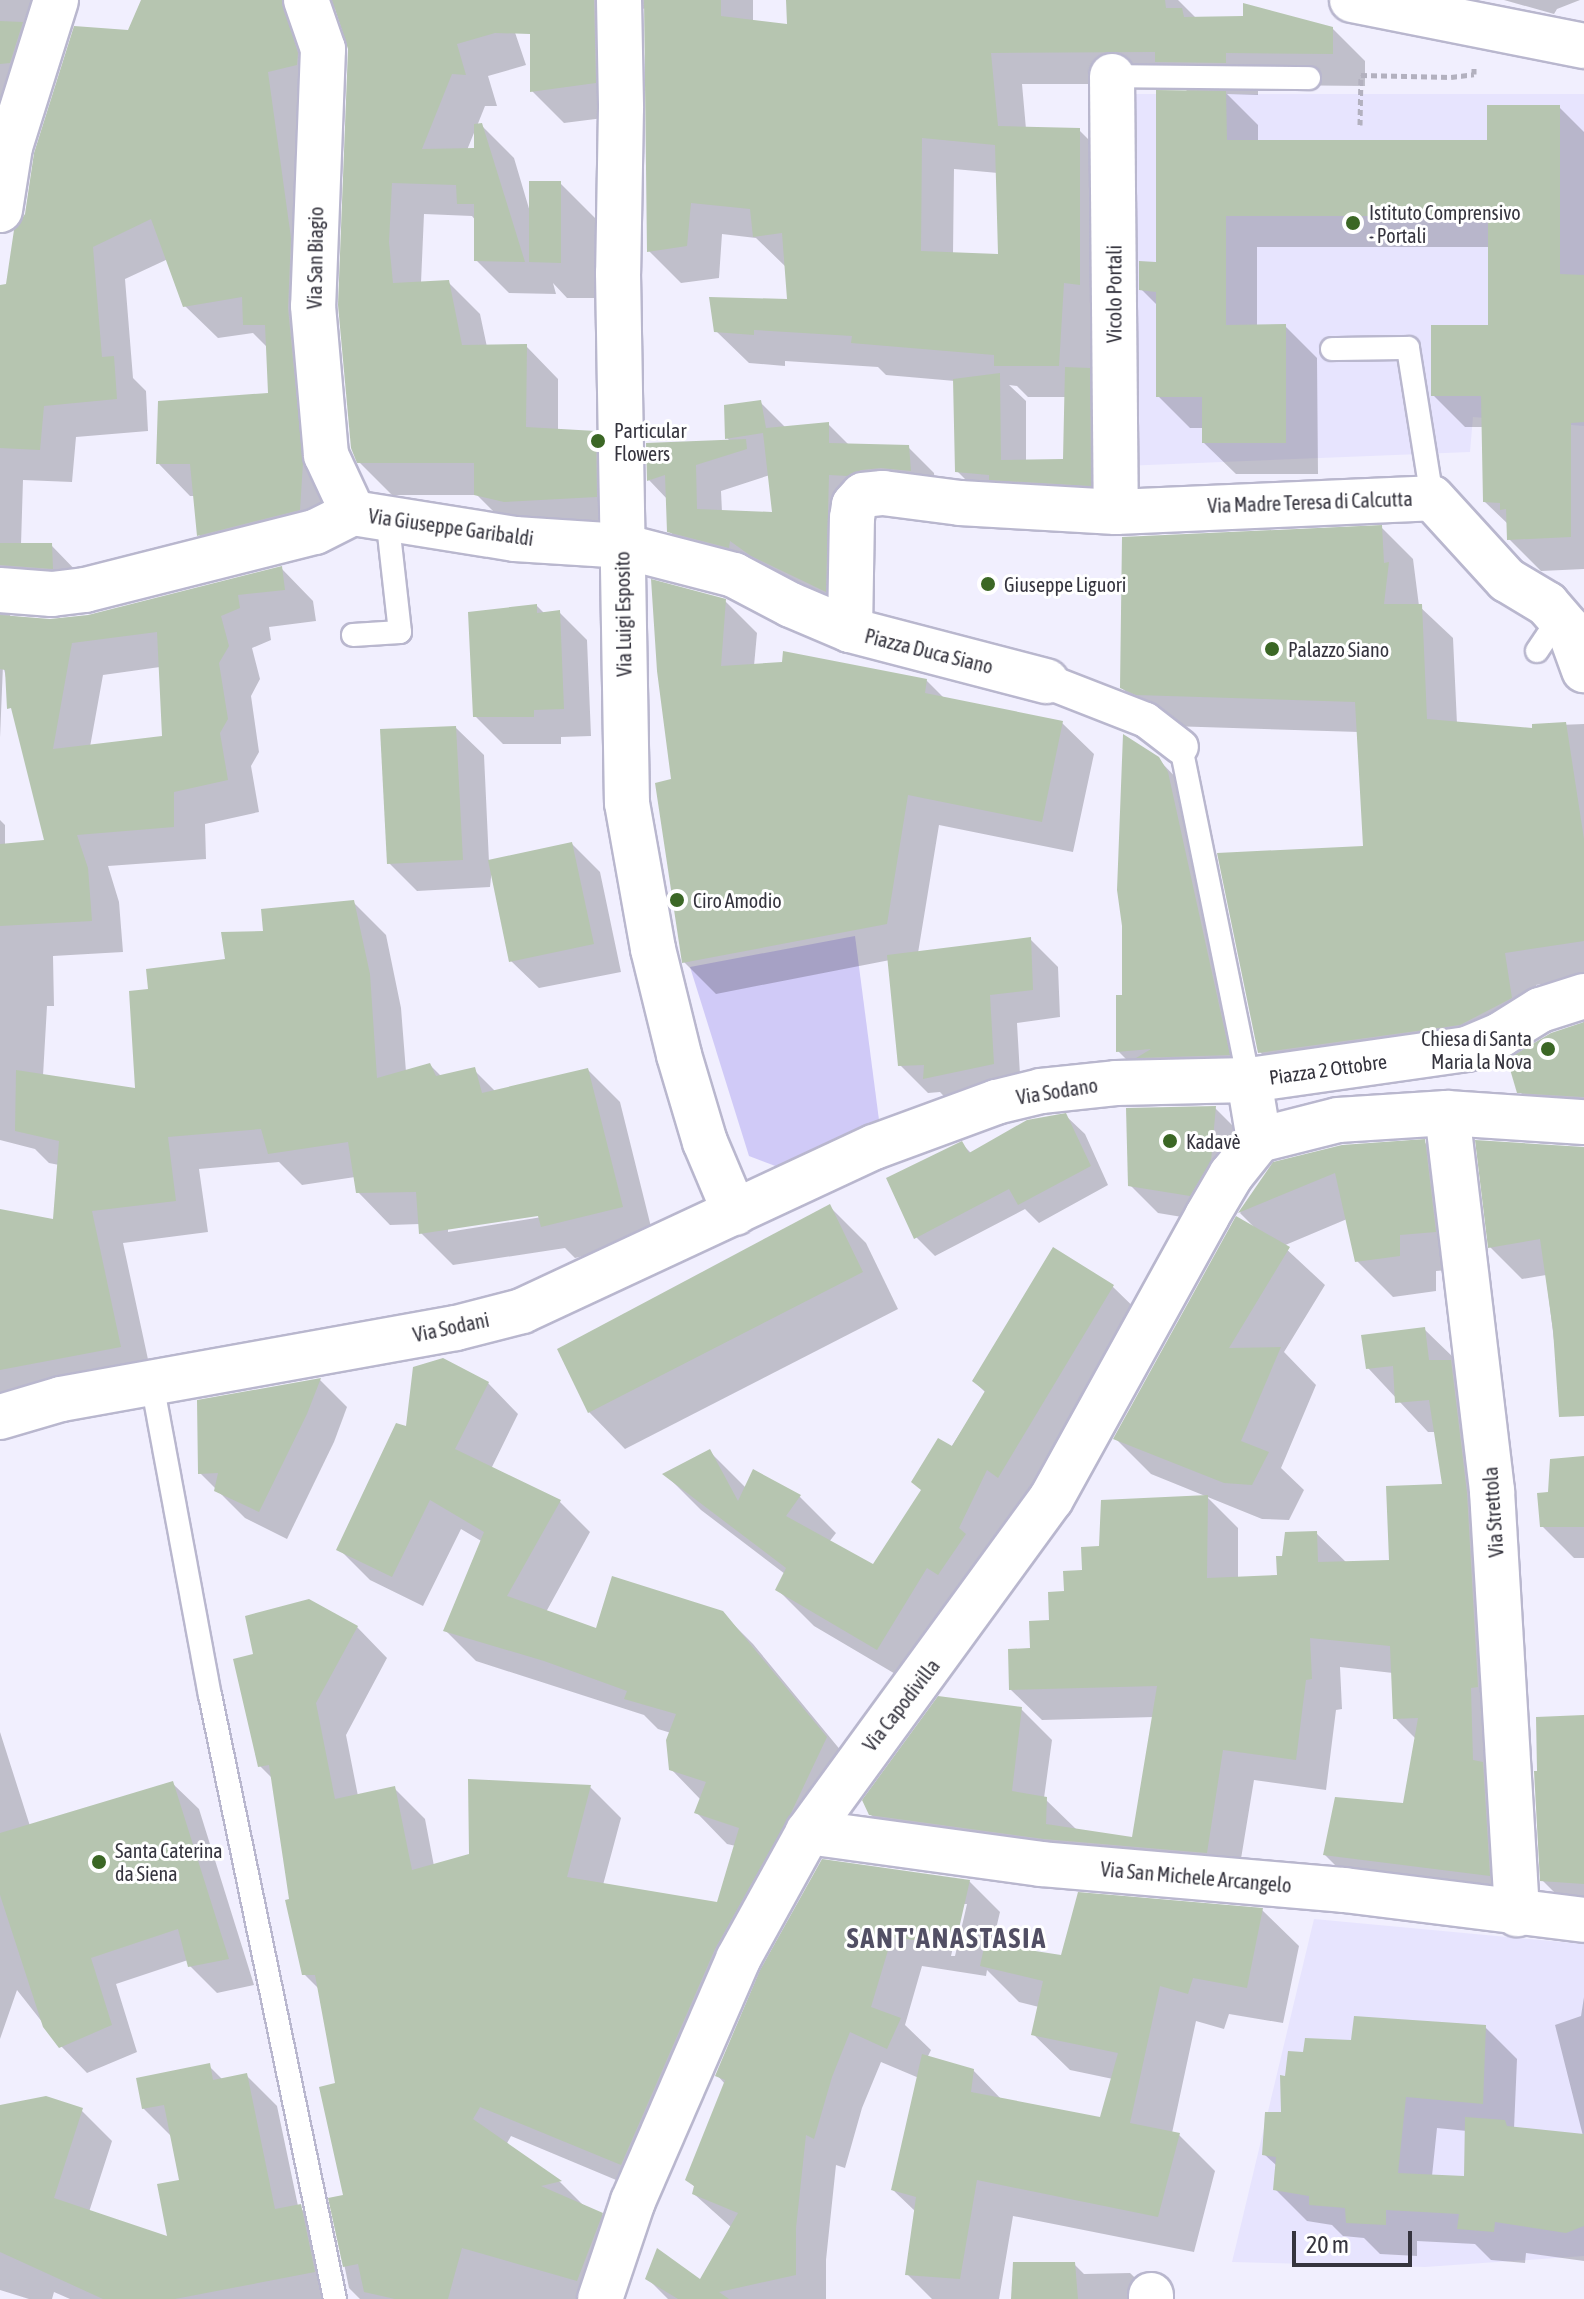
<!DOCTYPE html>
<meta charset="utf-8">
<style>
body{margin:0}
#map{position:relative;width:1584px;height:2299px;overflow:hidden;background:#f1effe;font-family:"Asap Condensed",sans-serif}
div>[style]{position:absolute}
[style*='--x']{left:calc(var(--x)*1px);top:calc(var(--y)*1px);width:calc(var(--w)*1px);rotate:calc(var(--a)*1deg)}
.built>*{inset:0;background:#e7e4fe}
.green>*{inset:0;background:#d0caf7}
.shadow>*{inset:0;background:#0003}
.building>*{inset:0;background:#b6c5b0}
.path>*{height:5px;margin-top:-2.5px;transform-origin:0;background:repeating-linear-gradient(90deg,#b3b1bf 0 6px,transparent 0 10px)}
.roads{filter:drop-shadow(2px 0 #b9b7ce) drop-shadow(-2px 0 #b9b7ce) drop-shadow(0 2px #b9b7ce) drop-shadow(0 -2px #b9b7ce)}
.service>*{height:22px;margin:-11px;padding:0 11px;transform-origin:11px;border-radius:11px;background:#fff}
.pedestrian>*{height:34px;margin:-17px;padding:0 17px;transform-origin:17px;border-radius:17px;background:#fff}
.minor>*{height:44px;margin:-22px;padding:0 22px;transform-origin:22px;border-radius:22px;background:#fff}
.dots>*{width:22px;height:22px;translate:-50% -50%;box-sizing:border-box;border:4px solid #fff;border-radius:50%}
span{translate:-50% -50%;white-space:nowrap;text-align:center;line-height:1.15;-webkit-text-stroke:6px #fff;paint-order:stroke}
.poi-label{font-size:20px;color:#35343e}
.left{translate:0 -50%;text-align:left}
.right{translate:-100% -50%;text-align:right}
.street-label{font-size:20px;color:#35343e}
.district-label{font-size:28px;color:#524f64;font-weight:700;letter-spacing:2px}
.scale{position:absolute;left:1292px;top:2231px;width:120px;height:36px;box-sizing:border-box;border:4px solid #35343e;border-top:0;padding-left:10px;font-size:24px;line-height:28px;white-space:nowrap;color:#35343e;-webkit-text-stroke:6px #fff;paint-order:stroke}
</style>
<div id="map">
<div class="built">
<div style="clip-path:polygon(1123px 94px,1584px 94px,1584px 426px,1473px 417px,1470px 452px,1123px 466px)"></div>
<div style="clip-path:polygon(1314px 1919px,1584px 1944px,1584px 2256px,1425px 2267px,1232px 2262px)"></div>
</div>
<div class="green">
<div style="clip-path:polygon(855px 936px,879px 1120px,778px 1167px,749px 1156px,690px 967px)"></div>
</div>
<div class="shadow">
<div style="clip-path:polygon(0 0,69px 0,0 229px)"></div>
<div style="clip-path:polygon(evenodd,143px 0,504px 0,526px 65px,488px 76px,497px 106px,485px 106px,477px 126px,481px 125px,514px 158px,530px 212px,560px 183px,596px 219px,597px 298px,567px 298px,553px 283px,556px 294px,509px 293px,476px 260px,476px 221px,472px 216px,424px 214px,421px 283px,448px 282px,480px 314px,487px 347px,526px 346px,558px 379px,558px 431px,595px 433px,627px 466px,629px 529px,509px 527px,477px 495px,392px 495px,359px 462px,350px 49px,337px 8px,332px 8px,332px 542px,231px 568px,199px 535px,195px 496px,190px 496px,158px 463px,270px 395px,268px 348px,253px 333px,218px 338px,185px 306px,168px 259px,125px 279px,133px 378px,146px 391px,148px 431px,76px 437px,72px 482px,23px 480px,21px 545px,51px 545px,83px 578px,12px 608px,10px 616px,50px 621px,88px 617px,281px 568px,313px 601px,316px 621px,269px 627px,271px 640px,252px 648px,260px 679px,251px 696px,259px 752px,251px 766px,259px 812px,205px 824px,206px 859px,108px 866px,119px 902px,123px 952px,53px 956px,54px 1006px,47px 1006px,43px 1076px,137px 1091px,150px 990px,227px 960px,265px 933px,353px 902px,386px 935px,401px 1008px,406px 1072px,430px 1065px,441px 1076px,474px 1070px,496px 1092px,588px 1070px,620px 1102px,654px 1239px,575px 1258px,565px 1248px,453px 1265px,421px 1233px,420px 1224px,390px 1225px,358px 1192px,355px 1177px,302px 1185px,279px 1162px,199px 1169px,208px 1232px,123px 1243px,152px 1378px,0 1408px,0 1228px,55px 1221px,59px 1165px,49px 1163px,35px 1149px,0 1140px,0 820px,5px 825px,5px 846px,46px 842px,3px 665px,0 738px,0 292px,7px 293px,143px 0,476px 128px,476px 150px,467px 150px,476px 128px,143px 0,160px 667px,164px 738px,90px 747px,103px 675px,160px 667px,143px 0,547px 1212px,548px 1216px,448px 1232px,448px 1228px,547px 1212px)"></div>
<div style="clip-path:polygon(evenodd,554px 0,753px 0,753px 22px,789px 26px,788px 0,1178px 0,1197px 19px,1332px 28px,1365px 61px,1365px 86px,1258px 85px,1258px 95px,1227px 94px,1258px 125px,1258px 142px,1489px 142px,1559px 107px,1584px 132px,1584px 569px,1541px 571px,1509px 539px,1509px 525px,1485px 502px,1484px 427px,1465px 427px,1433px 395px,1490px 327px,1490px 247px,1257px 247px,1257px 326px,1285px 326px,1317px 358px,1318px 474px,1236px 474px,1204px 443px,1204px 428px,1190px 428px,1158px 396px,1158px 306px,1141px 289px,1158px 264px,1189px 93px,1180px 84px,1022px 84px,1026px 129px,1079px 130px,1112px 163px,1092px 373px,1115px 396px,1116px 510px,983px 497px,957px 471px,955px 381px,886px 375px,878px 367px,785px 361px,785px 366px,749px 363px,716px 331px,789px 301px,787px 268px,756px 238px,722px 234px,719px 278px,681px 283px,649px 251px,646px 8px,639px 10px,627px 115px,564px 123px,532px 91px,554px 0,954px 169px,998px 173px,1000px 257px,953px 254px,954px 169px,554px 0,1009px 385px,1017px 386px,1028px 397px,1066px 397px,1065px 461px,1026px 462px,1026px 401px,1009px 385px)"></div>
<div style="clip-path:polygon(1504px 0,1580px 0,1557px 9px,1554px 14px)"></div>
<div style="clip-path:polygon(evenodd,761px 403px,786px 428px,828px 424px,850px 446px,908px 447px,934px 473px,936px 496px,875px 501px,851px 617px,696px 557px,669px 531px,668px 500px,649px 480px,731px 442px,727px 438px,761px 403px,770px 475px,774px 514px,722px 512px,721px 491px,770px 475px)"></div>
<div style="clip-path:polygon(1381px 527px,1413px 559px,1419px 606px,1453px 638px,1457px 724px,1533px 730px,1534px 726px,1584px 724px,1584px 984px,1578px 978px,1536px 985px,1542px 1030px,1292px 1084px,1260px 1052px,1365px 848px,1359px 732px,1170px 726px,1154px 720px,1122px 688px)"></div>
<div style="clip-path:polygon(725px 601px,757px 633px,754px 666px,926px 680px,945px 699px,1062px 723px,1094px 754px,1073px 852px,939px 825px,918px 953px,1030px 939px,1058px 967px,1060px 1017px,1017px 1023px,1021px 1092px,953px 1106px,940px 1092px,928px 1093px,900px 1065px,890px 960px,716px 994px,684px 962px,673px 781px)"></div>
<div style="clip-path:polygon(537px 606px,545px 614px,559px 612px,587px 640px,591px 736px,561px 737px,561px 744px,503px 744px,475px 716px)"></div>
<div style="clip-path:polygon(456px 728px,484px 755px,489px 862px,572px 844px,600px 872px,621px 972px,539px 988px,511px 961px,492px 868px,490px 887px,417px 891px,389px 863px)"></div>
<div style="clip-path:polygon(1158px 759px,1186px 788px,1256px 1083px,1146px 1079px,1118px 1051px)"></div>
<div style="clip-path:polygon(1584px 1022px,1584px 1126px,1551px 1124px,1519px 1091px)"></div>
<div style="clip-path:polygon(1215px 1108px,1243px 1136px,1218px 1223px,1158px 1213px,1130px 1185px)"></div>
<div style="clip-path:polygon(1066px 1116px,1085px 1134px,1108px 1185px,1039px 1223px,1025px 1209px,935px 1256px,916px 1237px,962px 1144px,972px 1154px)"></div>
<div style="clip-path:polygon(1424px 1142px,1461px 1178px,1471px 1268px,1436px 1271px,1436px 1291px,1393px 1297px,1357px 1261px,1347px 1219px,1283px 1246px,1325px 1285px,1284px 1352px,1316px 1385px,1281px 1468px,1304px 1490px,1289px 1520px,1262px 1519px,1151px 1474px,1115px 1438px,1255px 1228px,1240px 1213px,1274px 1164px)"></div>
<div style="clip-path:polygon(1584px 1149px,1584px 1406px,1559px 1381px,1546px 1275px,1522px 1279px,1490px 1247px)"></div>
<div style="clip-path:polygon(829px 1206px,866px 1243px,898px 1309px,625px 1449px,589px 1412px)"></div>
<div style="clip-path:polygon(1112px 1286px,1149px 1322px,914px 1685px,814px 1626px,778px 1590px,785px 1574px,701px 1510px,666px 1475px,710px 1452px,746px 1488px,800px 1497px,836px 1533px,829px 1542px,874px 1567px,986px 1393px,974px 1381px)"></div>
<div style="clip-path:polygon(1424px 1329px,1455px 1359px,1520px 1906px,1355px 1885px,1325px 1855px,1404px 1805px,1416px 1739px,1395px 1718px,1393px 1673px,1340px 1667px,1342px 1709px,1336px 1710px,1326px 1790px,1254px 1780px,1237px 1883px,902px 1845px,870px 1814px,1021px 1709px,1052px 1740px,1044px 1798px,1077px 1830px,1134px 1839px,1154px 1717px,1042px 1720px,1011px 1690px,1032px 1650px,1066px 1593px,1101px 1547px,1207px 1497px,1238px 1528px,1238px 1579px,1279px 1577px,1284px 1558px,1316px 1533px,1347px 1563px,1392px 1562px,1445px 1486px,1436px 1432px,1428px 1432px,1368px 1368px)"></div>
<div style="clip-path:polygon(320px 1380px,347px 1407px,334px 1442px,287px 1539px,245px 1518px,200px 1473px)"></div>
<div style="clip-path:polygon(488px 1383px,518px 1414px,491px 1469px,560px 1502px,590px 1532px,546px 1612px,597px 1631px,722px 1613px,753px 1644px,856px 1769px,745px 1980px,652px 2195px,511px 2136px,506px 2145px,560px 2182px,585px 2207px,602px 2214px,632px 2245px,613px 2299px,360px 2299px,349px 2288px,331px 2200px,346px 2197px,337px 2084px,320px 1990px,304px 1974px,273px 1779px,260px 1766px,357px 1627px,387px 1658px,346px 1735px,358px 1796px,394px 1788px,425px 1819px,434px 1866px,471px 1855px,590px 1787px,621px 1818px,603px 1885px,718px 1904px,736px 1846px,727px 1844px,697px 1813px,701px 1800px,671px 1769px,671px 1733px,658px 1729px,644px 1715px,476px 1661px,445px 1630px,483px 1542px,461px 1529px,423px 1606px,370px 1580px,339px 1549px,407px 1428px)"></div>
<div style="clip-path:polygon(1584px 1458px,1584px 1558px,1574px 1558px,1542px 1526px,1549px 1493px)"></div>
<div style="clip-path:polygon(1584px 1717px,1584px 1913px,1574px 1912px,1542px 1880px)"></div>
<div style="clip-path:polygon(0 1732px,30px 1826px,172px 1783px,199px 1809px,254px 1985px,217px 1993px,190px 1966px,188px 1960px,116px 1984px,137px 2052px,87px 2073px,61px 2046px,17px 1990px,0 2039px)"></div>
<div style="clip-path:polygon(evenodd,969px 1881px,1000px 1912px,992px 1946px,1062px 1957px,1262px 1910px,1299px 1946px,1283px 2023px,1229px 2014px,1224px 2029px,1196px 2021px,1172px 2133px,1179px 2135px,1215px 2171px,1194px 2252px,1013px 2216px,999px 2299px,932px 2299px,907px 2274px,916px 2212px,893px 2190px,919px 2078px,881px 2062px,862px 2108px,845px 2168px,836px 2165px,826px 2260px,826px 2299px,668px 2299px,647px 2278px,701px 2282px,732px 2228px,694px 2194px,696px 2188px,687px 2179px,725px 2084px,717px 2075px,762px 1971px,969px 1881px,963px 1904px,967px 1904px,955px 1956px,951px 1956px,963px 1904px,969px 1881px,922px 1966px,986px 1976px,987px 1970px,1019px 2002px,1039px 2007px,1033px 2034px,1070px 2070px,1113px 2079px,1101px 2120px,1003px 2101px,973px 2070px,927px 2058px,931px 2050px,905px 2025px,922px 1966px)"></div>
<div style="clip-path:polygon(evenodd,1584px 1997px,1584px 2261px,1526px 2253px,1525px 2263px,1491px 2260px,1475px 2244px,1417px 2241px,1417px 2256px,1380px 2254px,1364px 2238px,1343px 2236px,1332px 2225px,1307px 2221px,1275px 2189px,1277px 2166px,1264px 2154px,1283px 2114px,1287px 2078px,1305px 2054px,1352px 2042px,1485px 2027px,1517px 2059px,1514px 2129px,1583px 2136px,1555px 2025px,1581px 2016px,1584px 1997px,1437px 2128px,1467px 2131px,1466px 2178px,1432px 2176px,1437px 2128px)"></div>
<div style="clip-path:polygon(209px 2066px,223px 2080px,246px 2075px,277px 2106px,298px 2206px,331px 2237px,344px 2299px,70px 2299px,54px 2292px,52px 2299px,29px 2299px,0 2290px,0 2107px,81px 2110px,112px 2141px,89px 2212px,170px 2239px,181px 2181px,173px 2138px,143px 2108px)"></div>
<div style="clip-path:polygon(1074px 2264px,1084px 2274px,1130px 2273px,1157px 2299px,1013px 2299px)"></div>
</div>
<div class="building">
<div style="clip-path:polygon(141px 0,282px 0,298px 53px,297px 65px,268px 72px,291px 238px,288px 308px,303px 463px,300px 510px,197px 536px,190px 464px,156px 464px,158px 401px,268px 393px,265px 325px,243px 325px,242px 297px,183px 307px,151px 219px,93px 247px,102px 357px,114px 356px,117px 399px,44px 406px,40px 450px,0 448px,0 285px,6px 284px,14px 230px,25px 214px,34px 153px,74px 26px,128px 30px)"></div>
<div style="clip-path:polygon(332px 0,594px 0,596px 83px,530px 92px,530px 34px,495px 33px,457px 44px,466px 75px,452px 74px,422px 149px,474px 148px,474px 124px,482px 123px,525px 262px,474px 261px,474px 204px,457px 204px,456px 185px,392px 183px,389px 242px,393px 283px,449px 280px,462px 345px,527px 344px,526px 427px,596px 431px,597px 497px,504px 502px,474px 495px,474px 463px,357px 463px,351px 448px,338px 305px,348px 49px)"></div>
<div style="clip-path:polygon(evenodd,644px 0,721px 0,721px 16px,787px 24px,786px 0,1165px 0,1166px 8px,1182px 8px,1184px 17px,1243px 16px,1243px 3px,1333px 27px,1333px 54px,1226px 53px,1226px 63px,1155px 62px,1155px 52px,991px 53px,998px 126px,1080px 128px,1080px 285px,1064px 283px,1059px 366px,994px 366px,994px 355px,851px 343px,852px 336px,754px 330px,754px 335px,714px 332px,709px 297px,787px 299px,782px 233px,753px 237px,750px 209px,691px 203px,687px 246px,647px 252px,644px 0,922px 138px,995px 145px,998px 254px,921px 251px,922px 138px)"></div>
<div style="clip-path:polygon(0 21px,23px 22px,10px 63px,0 64px)"></div>
<div style="clip-path:polygon(1156px 90px,1226px 91px,1227px 140px,1487px 140px,1487px 105px,1560px 105px,1560px 274px,1584px 275px,1584px 422px,1571px 423px,1571px 537px,1507px 540px,1506px 509px,1500px 510px,1500px 503px,1483px 502px,1481px 396px,1431px 396px,1431px 325px,1488px 325px,1488px 216px,1226px 216px,1226px 325px,1286px 324px,1286px 443px,1202px 443px,1202px 397px,1156px 397px,1156px 292px,1139px 290px,1139px 261px,1156px 262px)"></div>
<div style="clip-path:polygon(529px 181px,561px 181px,561px 263px,529px 262px)"></div>
<div style="clip-path:polygon(1065px 367px,1090px 368px,1091px 486px,989px 480px,989px 475px,955px 472px,953px 379px,1000px 373px,1001px 460px,1063px 459px)"></div>
<div style="clip-path:polygon(761px 400px,766px 428px,829px 422px,829px 443px,909px 445px,911px 471px,881px 468px,861px 470px,848px 476px,829px 475px,826px 592px,751px 556px,730px 541px,729px 548px,667px 532px,665px 475px,647px 481px,646px 443px,746px 439px,747px 449px,696px 465px,697px 509px,772px 512px,763px 433px,725px 439px,724px 405px)"></div>
<div style="clip-path:polygon(1382px 525px,1384px 563px,1389px 562px,1384px 604px,1422px 604px,1427px 719px,1532px 728px,1532px 724px,1566px 722px,1584px 839px,1584px 941px,1505px 953px,1512px 998px,1460px 1025px,1258px 1053px,1217px 853px,1363px 846px,1355px 702px,1136px 695px,1120px 688px,1122px 537px)"></div>
<div style="clip-path:polygon(0 543px,52px 543px,53px 569px,0 565px)"></div>
<div style="clip-path:polygon(evenodd,282px 566px,285px 590px,238px 595px,240px 608px,221px 616px,229px 646px,219px 663px,228px 719px,220px 733px,228px 780px,174px 792px,174px 827px,77px 835px,88px 868px,92px 921px,0 926px,0 844px,44px 840px,11px 708px,7px 709px,5px 670px,0 669px,0 615px,50px 619px,88px 615px,282px 566px,157px 632px,162px 736px,53px 749px,72px 643px,157px 632px)"></div>
<div style="clip-path:polygon(651px 579px,726px 599px,721px 666px,782px 662px,783px 651px,927px 679px,925px 693px,1063px 721px,1042px 822px,908px 795px,887px 924px,682px 963px,655px 783px,671px 779px,657px 671px)"></div>
<div style="clip-path:polygon(537px 604px,537px 613px,560px 610px,564px 709px,534px 710px,534px 717px,473px 717px,468px 612px)"></div>
<div style="clip-path:polygon(456px 726px,463px 860px,387px 864px,380px 729px)"></div>
<div style="clip-path:polygon(1123px 734px,1159px 757px,1168px 772px,1230px 1055px,1136px 1058px,1151px 1049px,1116px 1052px,1116px 995px,1122px 995px,1122px 926px,1117px 890px)"></div>
<div style="clip-path:polygon(572px 842px,594px 944px,509px 962px,488px 860px)"></div>
<div style="clip-path:polygon(354px 900px,370px 974px,377px 1078px,430px 1063px,436px 1076px,475px 1067px,482px 1093px,588px 1068px,623px 1207px,541px 1227px,538px 1216px,419px 1234px,416px 1192px,356px 1193px,348px 1142px,268px 1154px,261px 1129px,168px 1137px,176px 1201px,92px 1211px,121px 1347px,0 1370px,0 1209px,53px 1219px,59px 1141px,15px 1131px,16px 1070px,135px 1088px,129px 991px,148px 989px,146px 969px,225px 959px,221px 932px,263px 931px,261px 909px)"></div>
<div style="clip-path:polygon(1031px 937px,1033px 990px,990px 995px,994px 1064px,923px 1079px,924px 1065px,898px 1066px,887px 955px)"></div>
<div style="clip-path:polygon(1584px 1022px,1584px 1097px,1517px 1093px,1507px 1059px,1551px 1033px)"></div>
<div style="clip-path:polygon(1216px 1106px,1211px 1161px,1190px 1196px,1128px 1186px,1126px 1108px)"></div>
<div style="clip-path:polygon(1066px 1113px,1091px 1166px,1018px 1205px,1009px 1189px,914px 1239px,886px 1178px,962px 1141px,969px 1153px,1027px 1120px)"></div>
<div style="clip-path:polygon(1425px 1139px,1436px 1232px,1400px 1235px,1400px 1256px,1355px 1262px,1335px 1173px,1238px 1213px,1273px 1162px,1342px 1145px)"></div>
<div style="clip-path:polygon(1475px 1140px,1584px 1147px,1584px 1416px,1559px 1417px,1553px 1330px,1540px 1239px,1488px 1248px)"></div>
<div style="clip-path:polygon(830px 1204px,863px 1272px,588px 1413px,557px 1349px)"></div>
<div style="clip-path:polygon(1236px 1216px,1290px 1247px,1229px 1348px,1281px 1347px,1241px 1441px,1269px 1452px,1252px 1485px,1224px 1483px,1113px 1439px)"></div>
<div style="clip-path:polygon(1053px 1247px,1114px 1285px,998px 1478px,987px 1470px,959px 1528px,966px 1534px,938px 1575px,927px 1568px,877px 1650px,775px 1590px,786px 1568px,662px 1474px,710px 1449px,738px 1501px,753px 1469px,801px 1495px,786px 1516px,873px 1564px,921px 1490px,911px 1482px,938px 1438px,952px 1446px,985px 1391px,972px 1381px)"></div>
<div style="clip-path:polygon(1425px 1327px,1429px 1360px,1451px 1360px,1467px 1493px,1478px 1687px,1471px 1688px,1473px 1760px,1483px 1762px,1490px 1876px,1323px 1855px,1335px 1797px,1403px 1803px,1418px 1718px,1393px 1719px,1390px 1646px,1310px 1638px,1312px 1679px,1306px 1680px,1296px 1760px,1223px 1750px,1207px 1853px,1044px 1839px,869px 1815px,862px 1800px,938px 1696px,1022px 1707px,1012px 1791px,1047px 1797px,1046px 1824px,1132px 1837px,1157px 1686px,1009px 1690px,1008px 1649px,1030px 1648px,1029px 1621px,1049px 1620px,1048px 1592px,1064px 1591px,1063px 1571px,1082px 1570px,1081px 1547px,1099px 1546px,1101px 1500px,1208px 1495px,1207px 1578px,1277px 1575px,1276px 1556px,1282px 1556px,1285px 1532px,1317px 1531px,1318px 1562px,1389px 1560px,1386px 1486px,1442px 1484px,1429px 1400px,1395px 1403px,1393px 1366px,1366px 1369px,1361px 1335px)"></div>
<div style="clip-path:polygon(443px 1358px,489px 1382px,455px 1449px,561px 1500px,507px 1596px,596px 1628px,612px 1576px,723px 1611px,827px 1737px,791px 1813px,715px 1949px,621px 2165px,480px 2107px,473px 2119px,562px 2181px,541px 2186px,603px 2213px,577px 2281px,462px 2248px,448px 2299px,395px 2299px,364px 2292px,358px 2264px,343px 2267px,328px 2198px,343px 2195px,319px 2087px,335px 2083px,315px 1975px,302px 1975px,285px 1900px,289px 1899px,269px 1765px,258px 1767px,233px 1659px,253px 1654px,245px 1616px,309px 1599px,358px 1626px,316px 1703px,335px 1799px,395px 1786px,412px 1870px,469px 1854px,468px 1779px,591px 1785px,567px 1877px,717px 1902px,739px 1828px,694px 1813px,706px 1782px,669px 1770px,666px 1740px,676px 1714px,624px 1699px,627px 1691px,544px 1661px,443px 1631px,484px 1532px,430px 1500px,392px 1577px,336px 1550px,396px 1423px,406px 1426px,413px 1367px)"></div>
<div style="clip-path:polygon(321px 1378px,307px 1414px,259px 1512px,214px 1491px,218px 1473px,198px 1474px,197px 1400px)"></div>
<div style="clip-path:polygon(1584px 1456px,1584px 1527px,1540px 1527px,1537px 1493px,1548px 1492px,1550px 1459px)"></div>
<div style="clip-path:polygon(1584px 1715px,1584px 1884px,1540px 1881px,1534px 1771px,1537px 1771px,1536px 1717px)"></div>
<div style="clip-path:polygon(173px 1781px,229px 1959px,188px 1967px,178px 1929px,91px 1958px,112px 2025px,59px 2048px,43px 2027px,0 1895px,0 1833px)"></div>
<div style="clip-path:polygon(822px 1859px,970px 1880px,955px 1946px,892px 1937px,871px 2007px,901px 2018px,887px 2049px,850px 2032px,832px 2077px,814px 2139px,806px 2135px,796px 2228px,796px 2275px,719px 2292px,729px 2299px,678px 2299px,645px 2279px,657px 2248px,700px 2279px,738px 2213px,692px 2194px,694px 2186px,685px 2180px,725px 2080px,715px 2076px,760px 1970px)"></div>
<div style="clip-path:polygon(1078px 1892px,1263px 1908px,1247px 1988px,1193px 1978px,1188px 1994px,1160px 1986px,1130px 2123px,1180px 2133px,1158px 2217px,977px 2180px,960px 2279px,905px 2275px,916px 2197px,891px 2190px,922px 2054px,974px 2069px,971px 2092px,1100px 2117px,1118px 2053px,1031px 2035px,1043px 1981px,980px 1966px,985px 1943px,1061px 1955px)"></div>
<div style="clip-path:polygon(1354px 2016px,1486px 2025px,1483px 2104px,1406px 2097px,1398px 2173px,1464px 2176px,1465px 2117px,1505px 2120px,1507px 2126px,1584px 2134px,1584px 2226px,1566px 2233px,1495px 2222px,1494px 2232px,1457px 2229px,1459px 2214px,1386px 2210px,1386px 2225px,1346px 2223px,1345px 2208px,1309px 2205px,1309px 2196px,1273px 2190px,1276px 2157px,1262px 2155px,1265px 2112px,1281px 2112px,1280px 2075px,1285px 2076px,1288px 2051px,1303px 2052px,1305px 2038px,1351px 2040px)"></div>
<div style="clip-path:polygon(210px 2063px,213px 2080px,247px 2073px,275px 2209px,301px 2204px,315px 2272px,175px 2299px,103px 2299px,0 2252px,0 2105px,46px 2096px,83px 2108px,54px 2198px,167px 2236px,157px 2184px,179px 2180px,164px 2105px,142px 2109px,136px 2078px)"></div>
<div style="clip-path:polygon(1013px 2262px,1075px 2262px,1078px 2299px,1011px 2299px)"></div>
</div>
<div class="path">
<div style="--x:1360;--y:125;--w:50;--a:-88.9"></div>
<div style="--x:1361;--y:75;--w:90;--a:1.3"></div>
<div style="--x:1451;--y:77;--w:23;--a:-7"></div>
<div style="--x:1474;--y:74;--w:6;--a:-90"></div>
</div>
<div class="roads">
<div class="service">
<div style="--x:1112;--y:76;--w:197;--a:0.6"></div>
<div style="--x:1332;--y:349;--w:76;--a:-0.8"></div>
<div style="--x:1408;--y:348;--w:152;--a:80.9"></div>
<div style="--x:353;--y:635;--w:47;--a:-3.7"></div>
<div style="--x:400;--y:632;--w:116;--a:-96.4"></div>
<div style="--x:1537;--y:651;--w:40;--a:-56"></div>
<div style="--x:1181;--y:747;--w:340;--a:78.5"></div>
<div style="--x:152;--y:1383;--w:317;--a:79.5"></div>
<div style="--x:210;--y:1695;--w:617;--a:78.31"></div>
</div>
<div class="pedestrian">
<div style="--x:1046;--y:681;--w:107;--a:21.3"></div>
<div style="--x:1146;--y:720;--w:44;--a:37.6"></div>
</div>
<div class="minor">
<div style="--x:306;--y:0;--w:52;--a:70.9"></div>
<div style="--x:323;--y:49;--w:257;--a:92.2"></div>
<div style="--x:313;--y:306;--w:150;--a:85"></div>
<div style="--x:326;--y:455;--w:64;--a:65"></div>
<div style="--x:619;--y:0;--w:108;--a:88.9"></div>
<div style="--x:621;--y:108;--w:165;--a:91"></div>
<div style="--x:618;--y:273;--w:530;--a:89.03"></div>
<div style="--x:627;--y:803;--w:148;--a:79.9"></div>
<div style="--x:653;--y:949;--w:109;--a:76.2"></div>
<div style="--x:679;--y:1055;--w:91;--a:73.4"></div>
<div style="--x:705;--y:1142;--w:77;--a:67.1"></div>
<div style="--x:1352;--y:0;--w:237;--a:11.2"></div>
<div style="--x:1112;--y:76;--w:436;--a:89.5"></div>
<div style="--x:0;--y:210;--w:64;--a:-81"></div>
<div style="--x:10;--y:147;--w:154;--a:-72.6"></div>
<div style="--x:0;--y:590;--w:52;--a:4.4"></div>
<div style="--x:52;--y:594;--w:33;--a:-7"></div>
<div style="--x:85;--y:590;--w:237;--a:-14.2"></div>
<div style="--x:315;--y:532;--w:42;--a:-26.6"></div>
<div style="--x:353;--y:513;--w:164;--a:9.1"></div>
<div style="--x:515;--y:539;--w:107;--a:3.7"></div>
<div style="--x:622;--y:546;--w:116;--a:14.5"></div>
<div style="--x:734;--y:575;--w:64;--a:27.8"></div>
<div style="--x:791;--y:605;--w:64;--a:23"></div>
<div style="--x:850;--y:630;--w:203;--a:14.6"></div>
<div style="--x:850;--y:630;--w:112;--a:-89"></div>
<div style="--x:852;--y:518;--w:13;--a:-81"></div>
<div style="--x:854;--y:505;--w:13;--a:-48"></div>
<div style="--x:863;--y:495;--w:20;--a:-6"></div>
<div style="--x:883;--y:493;--w:78;--a:7.4"></div>
<div style="--x:960;--y:503;--w:156;--a:3.3"></div>
<div style="--x:1116;--y:512;--w:316;--a:-2.5"></div>
<div style="--x:1432;--y:498;--w:111;--a:47.6"></div>
<div style="--x:1507;--y:580;--w:47;--a:31"></div>
<div style="--x:1547;--y:604;--w:33;--a:49"></div>
<div style="--x:1569;--y:629;--w:44;--a:69.9"></div>
<div style="--x:1584;--y:996;--w:46;--a:162.3"></div>
<div style="--x:1540;--y:1010;--w:47;--a:148"></div>
<div style="--x:1500;--y:1035;--w:36;--a:157"></div>
<div style="--x:1467;--y:1049;--w:220;--a:171.9"></div>
<div style="--x:1249;--y:1080;--w:61;--a:80.5"></div>
<div style="--x:1259;--y:1140;--w:81;--a:-14.2"></div>
<div style="--x:1338;--y:1120;--w:109;--a:-3.7"></div>
<div style="--x:1447;--y:1113;--w:137;--a:3.8"></div>
<div style="--x:1447;--y:1113;--w:381;--a:83.2"></div>
<div style="--x:1492;--y:1491;--w:424;--a:86.6"></div>
<div style="--x:0;--y:1417;--w:64;--a:-16.4"></div>
<div style="--x:61;--y:1399;--w:401;--a:-10.2"></div>
<div style="--x:456;--y:1328;--w:68;--a:-14.4"></div>
<div style="--x:522;--y:1311;--w:388;--a:-25"></div>
<div style="--x:874;--y:1147;--w:130;--a:-20.2"></div>
<div style="--x:996;--y:1102;--w:46;--a:-13.7"></div>
<div style="--x:1041;--y:1091;--w:75;--a:-6.1"></div>
<div style="--x:1116;--y:1083;--w:133;--a:-1.3"></div>
<div style="--x:808;--y:1832;--w:235;--a:7.8"></div>
<div style="--x:1041;--y:1864;--w:304;--a:4.9"></div>
<div style="--x:1344;--y:1890;--w:242;--a:7.1"></div>
<div style="--x:1151;--y:2295;--w:4;--a:90"></div>
<div style="--x:600;--y:2299;--w:103;--a:-71.4"></div>
<div style="--x:633;--y:2201;--w:264;--a:-66.5"></div>
<div style="--x:738;--y:1959;--w:145;--a:-61.1"></div>
<div style="--x:808;--y:1832;--w:412;--a:-53.9"></div>
<div style="--x:1051;--y:1499;--w:323;--a:-61.1"></div>
<div style="--x:1207;--y:1216;--w:48;--a:-59.7"></div>
<div style="--x:1231;--y:1175;--w:45;--a:-51.3"></div>
</div>
</div>
<div class="dots">
<div style="left:1353px;top:223px;background:#3b6725"></div>
<div style="left:598px;top:441px;background:#3b6725"></div>
<div style="left:988px;top:584px;background:#3b6725"></div>
<div style="left:1272px;top:649px;background:#3b6725"></div>
<div style="left:677px;top:900px;background:#3b6725"></div>
<div style="left:1548px;top:1049px;background:#3b6725"></div>
<div style="left:1170px;top:1141px;background:#3b6725"></div>
<div style="left:99px;top:1862px;background:#3b6725"></div>
</div>
<div class="poi-label">
<span class="left" style="left:1369px;top:224px">Istituto Comprensivo<br>- Portali</span>
<span class="left" style="left:614px;top:442px">Particular<br>Flowers</span>
<span class="left" style="left:1004px;top:584px">Giuseppe Liguori</span>
<span class="left" style="left:1288px;top:649px">Palazzo Siano</span>
<span class="left" style="left:693px;top:900px">Ciro Amodio</span>
<span class="right" style="left:1532px;top:1050px">Chiesa di Santa<br>Maria la Nova</span>
<span class="left" style="left:1186px;top:1141px">Kadavè</span>
<span class="left" style="left:115px;top:1862px">Santa Caterina<br>da Siena</span>
</div>
<div class="street-label">
<span style="left:315px;top:258px;rotate:-89deg">Via San Biagio</span>
<span style="left:1114px;top:294px;rotate:-90deg">Vicolo Portali</span>
<span style="left:1310px;top:502px;rotate:-2deg">Via Madre Teresa di Calcutta</span>
<span style="left:451px;top:527px;rotate:8deg">Via Giuseppe Garibaldi</span>
<span style="left:623px;top:614px;rotate:-91deg">Via Luigi Esposito</span>
<span style="left:929px;top:651px;rotate:14deg">Piazza Duca Siano</span>
<span style="left:1328px;top:1069px;rotate:-8deg">Piazza 2 Ottobre</span>
<span style="left:1057px;top:1091px;rotate:-9deg">Via Sodano</span>
<span style="left:451px;top:1327px;rotate:-12deg">Via Sodani</span>
<span style="left:1493px;top:1512px;rotate:-94deg">Via Strettola</span>
<span style="left:901px;top:1705px;rotate:-52deg">Via Capodivilla</span>
<span style="left:1196px;top:1877px;rotate:5deg">Via San Michele Arcangelo</span>
</div>
<div class="district-label">
<span style="left:947px;top:1938px">SANT'ANASTASIA</span>
</div>
<div class="scale">20 m</div>
</div>
